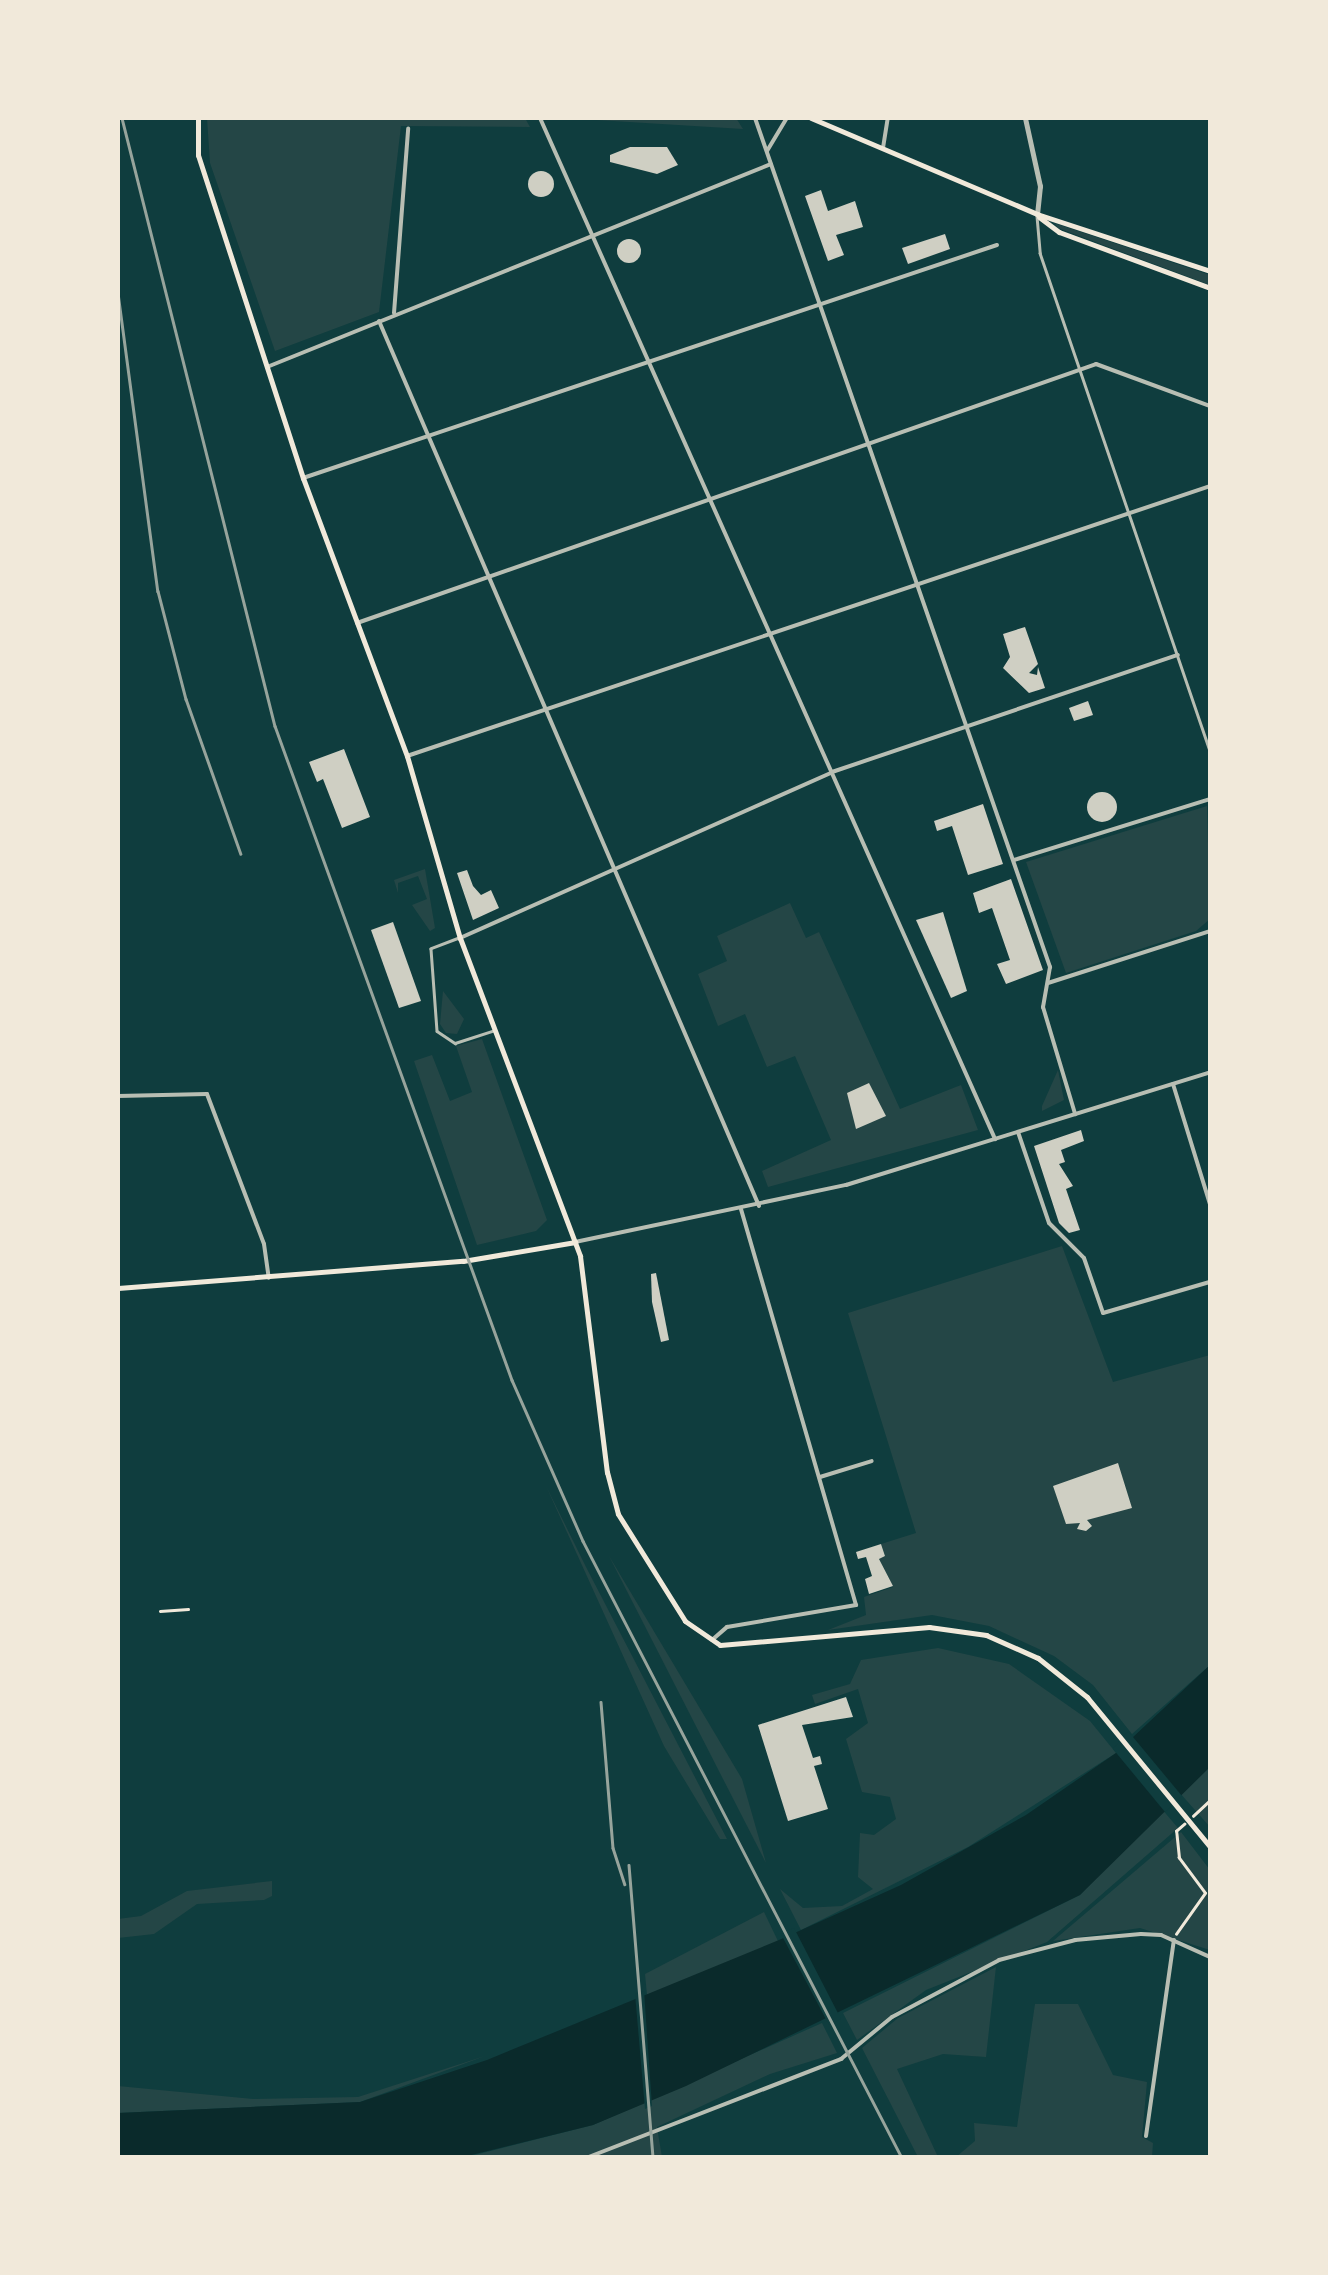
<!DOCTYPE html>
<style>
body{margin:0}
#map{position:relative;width:1328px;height:2275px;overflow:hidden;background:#0f3d3e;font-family:Arial,sans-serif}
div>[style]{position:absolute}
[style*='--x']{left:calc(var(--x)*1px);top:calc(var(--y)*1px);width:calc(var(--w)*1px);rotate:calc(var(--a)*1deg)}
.green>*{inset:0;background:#244646}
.water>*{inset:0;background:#0a2a2b}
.pier>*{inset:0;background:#0f3d3e}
.building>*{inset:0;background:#cfcfc3}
.round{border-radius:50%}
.path>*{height:2.5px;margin:-1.25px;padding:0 1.25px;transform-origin:1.25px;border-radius:1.25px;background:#f1e9da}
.service>*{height:2.5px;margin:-1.25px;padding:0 1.25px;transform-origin:1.25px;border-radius:1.25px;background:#b8beb3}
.pedestrian>*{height:2.5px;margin:-1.25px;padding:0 1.25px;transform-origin:1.25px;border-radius:1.25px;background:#b8beb3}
.minor>*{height:4px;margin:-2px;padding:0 2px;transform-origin:2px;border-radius:2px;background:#b8beb3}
.tertiary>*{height:5px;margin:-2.5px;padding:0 2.5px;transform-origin:2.5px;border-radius:2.5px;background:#b8beb3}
.secondary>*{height:5px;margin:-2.5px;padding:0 2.5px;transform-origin:2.5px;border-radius:2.5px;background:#f1e9da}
.rail>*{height:2.5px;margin:-1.25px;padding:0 1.25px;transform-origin:1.25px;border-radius:1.25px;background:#97a49c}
span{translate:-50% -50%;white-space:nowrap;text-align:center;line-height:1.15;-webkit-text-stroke:10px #f1e9da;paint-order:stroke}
.frame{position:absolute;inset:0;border:120px solid #f1e9da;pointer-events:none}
</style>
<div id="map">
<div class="green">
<div style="clip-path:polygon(207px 118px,525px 118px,530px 127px,401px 126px,379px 312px,275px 351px,210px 163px)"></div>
<div style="clip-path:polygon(564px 118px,736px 118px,743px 129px)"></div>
<div style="clip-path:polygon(1054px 223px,1210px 275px,1210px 285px,1058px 228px)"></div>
<div style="clip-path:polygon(1207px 806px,1210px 919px,1196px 931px,1066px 973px,1026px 862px)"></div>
<div style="clip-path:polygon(425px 869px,435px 928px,430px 931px,412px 905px,427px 899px,418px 876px,398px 883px,398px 893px,394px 880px)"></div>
<div style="clip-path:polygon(790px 903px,806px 938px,819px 932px,900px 1109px,961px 1085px,978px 1130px,768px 1187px,762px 1171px,831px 1140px,795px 1056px,767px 1067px,745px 1014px,718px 1026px,698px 974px,727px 961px,717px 936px)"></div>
<div style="clip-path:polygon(443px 991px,464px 1019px,457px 1034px,446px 1033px,440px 1024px)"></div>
<div style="clip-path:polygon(482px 1039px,547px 1220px,536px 1231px,477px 1245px,414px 1061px,432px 1055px,450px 1101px,472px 1092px,456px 1046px)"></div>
<div style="clip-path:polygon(1058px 1070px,1064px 1100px,1042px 1111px,1042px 1106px)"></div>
<div style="clip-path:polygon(1062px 1246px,1113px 1382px,1210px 1355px,1210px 1665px,1132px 1734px,1093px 1685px,1054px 1656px,989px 1626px,932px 1615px,828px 1630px,866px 1615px,864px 1597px,893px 1587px,879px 1559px,885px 1556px,881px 1544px,916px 1533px,848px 1313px)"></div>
<div style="clip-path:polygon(546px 1486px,586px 1567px,727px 1839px,720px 1839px,664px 1746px)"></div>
<div style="clip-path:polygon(609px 1556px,742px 1779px,766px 1863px)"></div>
<div style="clip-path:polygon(938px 1648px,1009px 1664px,1090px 1721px,1116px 1753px,968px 1847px,801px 1930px,780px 1889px,803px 1908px,842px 1906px,873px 1889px,858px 1877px,860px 1833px,874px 1835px,896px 1819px,890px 1797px,862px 1792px,846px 1739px,868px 1723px,858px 1689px,815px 1704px,812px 1695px,850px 1684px,861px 1660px)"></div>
<div style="clip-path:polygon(1210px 1767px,1210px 1827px,1179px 1792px)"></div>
<div style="clip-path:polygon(1161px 1808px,1178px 1828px,1047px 1942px,926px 1990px,857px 2040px,843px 2013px,1080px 1895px)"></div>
<div style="clip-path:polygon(1181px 1832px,1210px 1870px,1210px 1950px,1140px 1928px,1053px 1941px)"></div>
<div style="clip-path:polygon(272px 1881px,272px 1896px,264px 1900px,197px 1904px,154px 1934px,118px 1938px,118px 1919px,141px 1916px,187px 1891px)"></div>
<div style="clip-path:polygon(764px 1912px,789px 1964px,647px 1995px,645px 1974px)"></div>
<div style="clip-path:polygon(996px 1967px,986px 2057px,943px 2054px,897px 2069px,938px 2157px,918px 2157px,862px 2048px,898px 2018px)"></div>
<div style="clip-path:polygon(1035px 2004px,1078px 2004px,1113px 2075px,1147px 2082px,1142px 2137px,1153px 2143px,1152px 2157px,956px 2157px,975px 2141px,974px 2123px,1017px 2127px)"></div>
<div style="clip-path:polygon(822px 2023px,837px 2053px,770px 2074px,657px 2127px,662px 2157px,463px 2158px,593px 2125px)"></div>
<div style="clip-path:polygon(485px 2056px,360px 2102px,118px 2113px,118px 2086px,253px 2099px,358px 2097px)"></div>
</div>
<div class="water">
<div style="clip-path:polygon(1210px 1665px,1210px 1767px,1080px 1895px,686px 2086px,593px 2125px,463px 2157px,118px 2158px,118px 2113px,360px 2102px,487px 2060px,779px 1940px,901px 1885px,1026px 1815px,1116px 1753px)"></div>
</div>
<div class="pier">
<div style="clip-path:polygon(1128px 1731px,1182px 1796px,1165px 1812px,1113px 1749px)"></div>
<div style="clip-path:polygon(794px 1928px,841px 2019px,829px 2025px,781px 1934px)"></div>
<div style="clip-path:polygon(644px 1991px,652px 2106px,645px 2109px,635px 1994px)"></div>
</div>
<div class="building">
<div style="clip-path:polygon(630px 147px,667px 147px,678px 165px,657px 174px,610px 162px,610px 155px)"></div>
<div class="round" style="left:528px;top:171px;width:26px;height:26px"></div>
<div style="clip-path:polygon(821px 190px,828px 211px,855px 201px,863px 227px,836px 235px,844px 255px,828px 261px,805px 196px)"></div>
<div style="clip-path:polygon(945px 234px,950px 249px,908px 264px,902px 248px)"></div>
<div class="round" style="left:617px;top:239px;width:24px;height:24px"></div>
<div style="clip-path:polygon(1025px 627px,1038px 664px,1029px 673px,1037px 675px,1038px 667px,1045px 688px,1029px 693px,1003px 668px,1010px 657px,1003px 634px)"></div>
<div style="clip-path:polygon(1088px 701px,1093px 715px,1074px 721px,1069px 708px)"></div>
<div style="clip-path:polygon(344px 749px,370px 817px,342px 828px,323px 779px,317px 782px,309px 762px)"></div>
<div class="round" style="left:1087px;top:792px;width:30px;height:30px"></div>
<div style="clip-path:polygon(983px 804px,1003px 864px,968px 875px,952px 826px,937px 831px,934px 821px)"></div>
<div style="clip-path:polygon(467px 870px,473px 886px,481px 895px,491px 890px,499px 908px,473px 920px,457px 873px)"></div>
<div style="clip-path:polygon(1011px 879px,1043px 970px,1006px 984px,997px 964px,1010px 960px,992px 908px,979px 913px,973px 893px)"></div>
<div style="clip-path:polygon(943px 912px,967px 991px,951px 998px,916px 920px)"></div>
<div style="clip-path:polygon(393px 922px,421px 1001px,399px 1008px,371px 930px)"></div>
<div style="clip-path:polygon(869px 1083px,886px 1116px,856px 1129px,847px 1093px)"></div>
<div style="clip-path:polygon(1081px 1130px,1084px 1141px,1061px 1150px,1065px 1162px,1059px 1164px,1073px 1186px,1066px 1189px,1080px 1230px,1069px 1233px,1059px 1223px,1034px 1146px)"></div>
<div style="clip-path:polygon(656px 1273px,669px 1340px,661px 1342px,652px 1302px,651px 1274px)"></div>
<div style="clip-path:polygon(1118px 1463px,1132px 1508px,1087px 1520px,1092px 1526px,1086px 1531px,1077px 1529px,1080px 1523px,1066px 1524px,1053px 1486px)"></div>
<div style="clip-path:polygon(881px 1544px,885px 1556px,879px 1559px,893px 1586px,869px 1594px,865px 1579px,872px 1576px,866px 1557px,858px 1559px,856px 1552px)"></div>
<div style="clip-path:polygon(846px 1697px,853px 1717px,802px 1725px,813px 1758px,820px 1756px,822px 1764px,814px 1766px,828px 1809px,788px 1821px,758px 1725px)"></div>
</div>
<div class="path">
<div style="--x:160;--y:1611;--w:28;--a:-4"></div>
<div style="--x:1193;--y:1816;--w:23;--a:-43"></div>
<div style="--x:1176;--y:1934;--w:50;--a:-54.7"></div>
<div style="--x:1205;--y:1893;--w:44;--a:-126.6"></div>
<div style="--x:1179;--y:1858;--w:27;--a:-96"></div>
<div style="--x:1176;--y:1831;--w:11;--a:-41"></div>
</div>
<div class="service">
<div style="--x:459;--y:938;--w:30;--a:159"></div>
<div style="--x:431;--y:949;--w:82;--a:85.8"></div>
<div style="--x:437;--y:1031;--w:22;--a:34"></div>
<div style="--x:455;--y:1043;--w:42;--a:-18"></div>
</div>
<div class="pedestrian">
<div style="--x:1037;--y:216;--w:37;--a:85"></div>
<div style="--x:1040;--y:253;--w:526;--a:71.15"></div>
</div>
<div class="minor">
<div style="--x:540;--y:118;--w:1118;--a:65.98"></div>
<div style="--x:755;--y:118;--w:899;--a:70.84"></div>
<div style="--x:1050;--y:967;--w:41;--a:99.9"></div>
<div style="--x:1043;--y:1007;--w:112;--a:73.3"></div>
<div style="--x:883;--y:148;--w:30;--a:-81"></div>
<div style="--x:767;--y:151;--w:39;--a:-59"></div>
<div style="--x:394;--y:313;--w:185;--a:-85.6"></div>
<div style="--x:379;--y:321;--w:963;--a:66.76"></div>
<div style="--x:267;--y:367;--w:543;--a:-21.94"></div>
<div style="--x:303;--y:478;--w:732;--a:-18.56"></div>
<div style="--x:357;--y:623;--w:783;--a:-19.31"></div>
<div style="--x:1096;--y:364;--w:121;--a:20.2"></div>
<div style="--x:407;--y:756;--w:847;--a:-18.58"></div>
<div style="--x:1014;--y:860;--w:205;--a:-17.3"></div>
<div style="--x:460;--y:938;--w:407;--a:-24"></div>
<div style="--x:832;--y:772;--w:365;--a:-18.7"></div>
<div style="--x:1048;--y:983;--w:170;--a:-17.8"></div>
<div style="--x:1173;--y:1084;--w:126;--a:72.9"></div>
<div style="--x:118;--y:1096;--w:89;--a:-1.3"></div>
<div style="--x:207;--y:1094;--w:160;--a:69.2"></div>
<div style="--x:264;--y:1244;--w:34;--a:82"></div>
<div style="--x:1018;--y:1132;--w:96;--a:71.2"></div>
<div style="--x:1049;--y:1223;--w:49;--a:45"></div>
<div style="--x:1084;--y:1258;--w:58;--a:70.9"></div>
<div style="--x:1103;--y:1313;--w:111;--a:-16.2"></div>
<div style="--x:575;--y:1242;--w:277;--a:-11.9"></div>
<div style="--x:846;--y:1185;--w:381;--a:-17.2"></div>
<div style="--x:820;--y:1477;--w:54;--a:-17.1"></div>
<div style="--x:712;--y:1640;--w:20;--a:-41"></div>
<div style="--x:727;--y:1627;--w:131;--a:-9.7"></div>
<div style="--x:856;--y:1605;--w:412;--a:-106.2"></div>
<div style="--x:1146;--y:2136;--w:198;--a:-81.9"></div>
<div style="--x:586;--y:2158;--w:274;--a:-21.2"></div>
<div style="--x:841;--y:2059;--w:66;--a:-39.5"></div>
<div style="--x:892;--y:2017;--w:121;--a:-28"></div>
<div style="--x:999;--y:1960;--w:79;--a:-14.7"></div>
<div style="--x:1075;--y:1940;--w:66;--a:-5.2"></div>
<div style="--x:1141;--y:1934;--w:20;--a:3"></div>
<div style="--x:1161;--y:1935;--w:54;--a:24.2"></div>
</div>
<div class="tertiary">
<div style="--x:1025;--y:118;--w:70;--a:77.6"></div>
<div style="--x:1040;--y:186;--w:28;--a:96"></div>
</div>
<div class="secondary">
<div style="--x:198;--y:118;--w:37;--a:90"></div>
<div style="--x:198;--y:155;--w:340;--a:72"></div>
<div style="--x:303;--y:478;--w:297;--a:69.5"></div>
<div style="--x:407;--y:756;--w:190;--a:73.8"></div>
<div style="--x:460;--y:938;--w:340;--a:69.3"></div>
<div style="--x:580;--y:1256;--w:218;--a:82.9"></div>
<div style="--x:607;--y:1472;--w:43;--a:75.3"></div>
<div style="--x:618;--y:1514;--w:126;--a:57.9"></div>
<div style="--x:685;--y:1621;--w:42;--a:34.4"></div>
<div style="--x:720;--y:1645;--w:210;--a:-4.9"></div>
<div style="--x:929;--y:1627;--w:58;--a:8"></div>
<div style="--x:986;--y:1635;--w:57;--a:23.9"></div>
<div style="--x:1038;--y:1658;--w:63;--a:38.5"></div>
<div style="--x:1087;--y:1697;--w:194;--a:50.6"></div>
<div style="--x:811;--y:118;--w:246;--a:23"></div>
<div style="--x:1037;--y:214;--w:182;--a:18.2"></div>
<div style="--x:1039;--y:217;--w:25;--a:37"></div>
<div style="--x:1059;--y:232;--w:161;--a:20.3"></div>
<div style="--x:118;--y:1288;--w:346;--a:-4.5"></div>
<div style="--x:463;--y:1261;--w:114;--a:-9.6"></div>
</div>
<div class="rail">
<div style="--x:122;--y:118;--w:627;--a:75.88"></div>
<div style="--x:275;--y:726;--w:696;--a:70.08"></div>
<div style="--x:512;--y:1380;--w:176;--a:66.2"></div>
<div style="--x:583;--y:1541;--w:695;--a:62.66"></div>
<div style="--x:118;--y:258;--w:12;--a:-90"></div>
<div style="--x:118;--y:293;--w:301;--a:82.4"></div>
<div style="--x:158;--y:591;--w:112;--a:75.5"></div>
<div style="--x:186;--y:699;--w:164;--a:70.5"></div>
<div style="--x:601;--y:1702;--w:146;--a:85.3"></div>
<div style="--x:613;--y:1848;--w:38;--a:72"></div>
<div style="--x:629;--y:1865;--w:294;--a:85.3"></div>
</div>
<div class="frame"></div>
</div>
